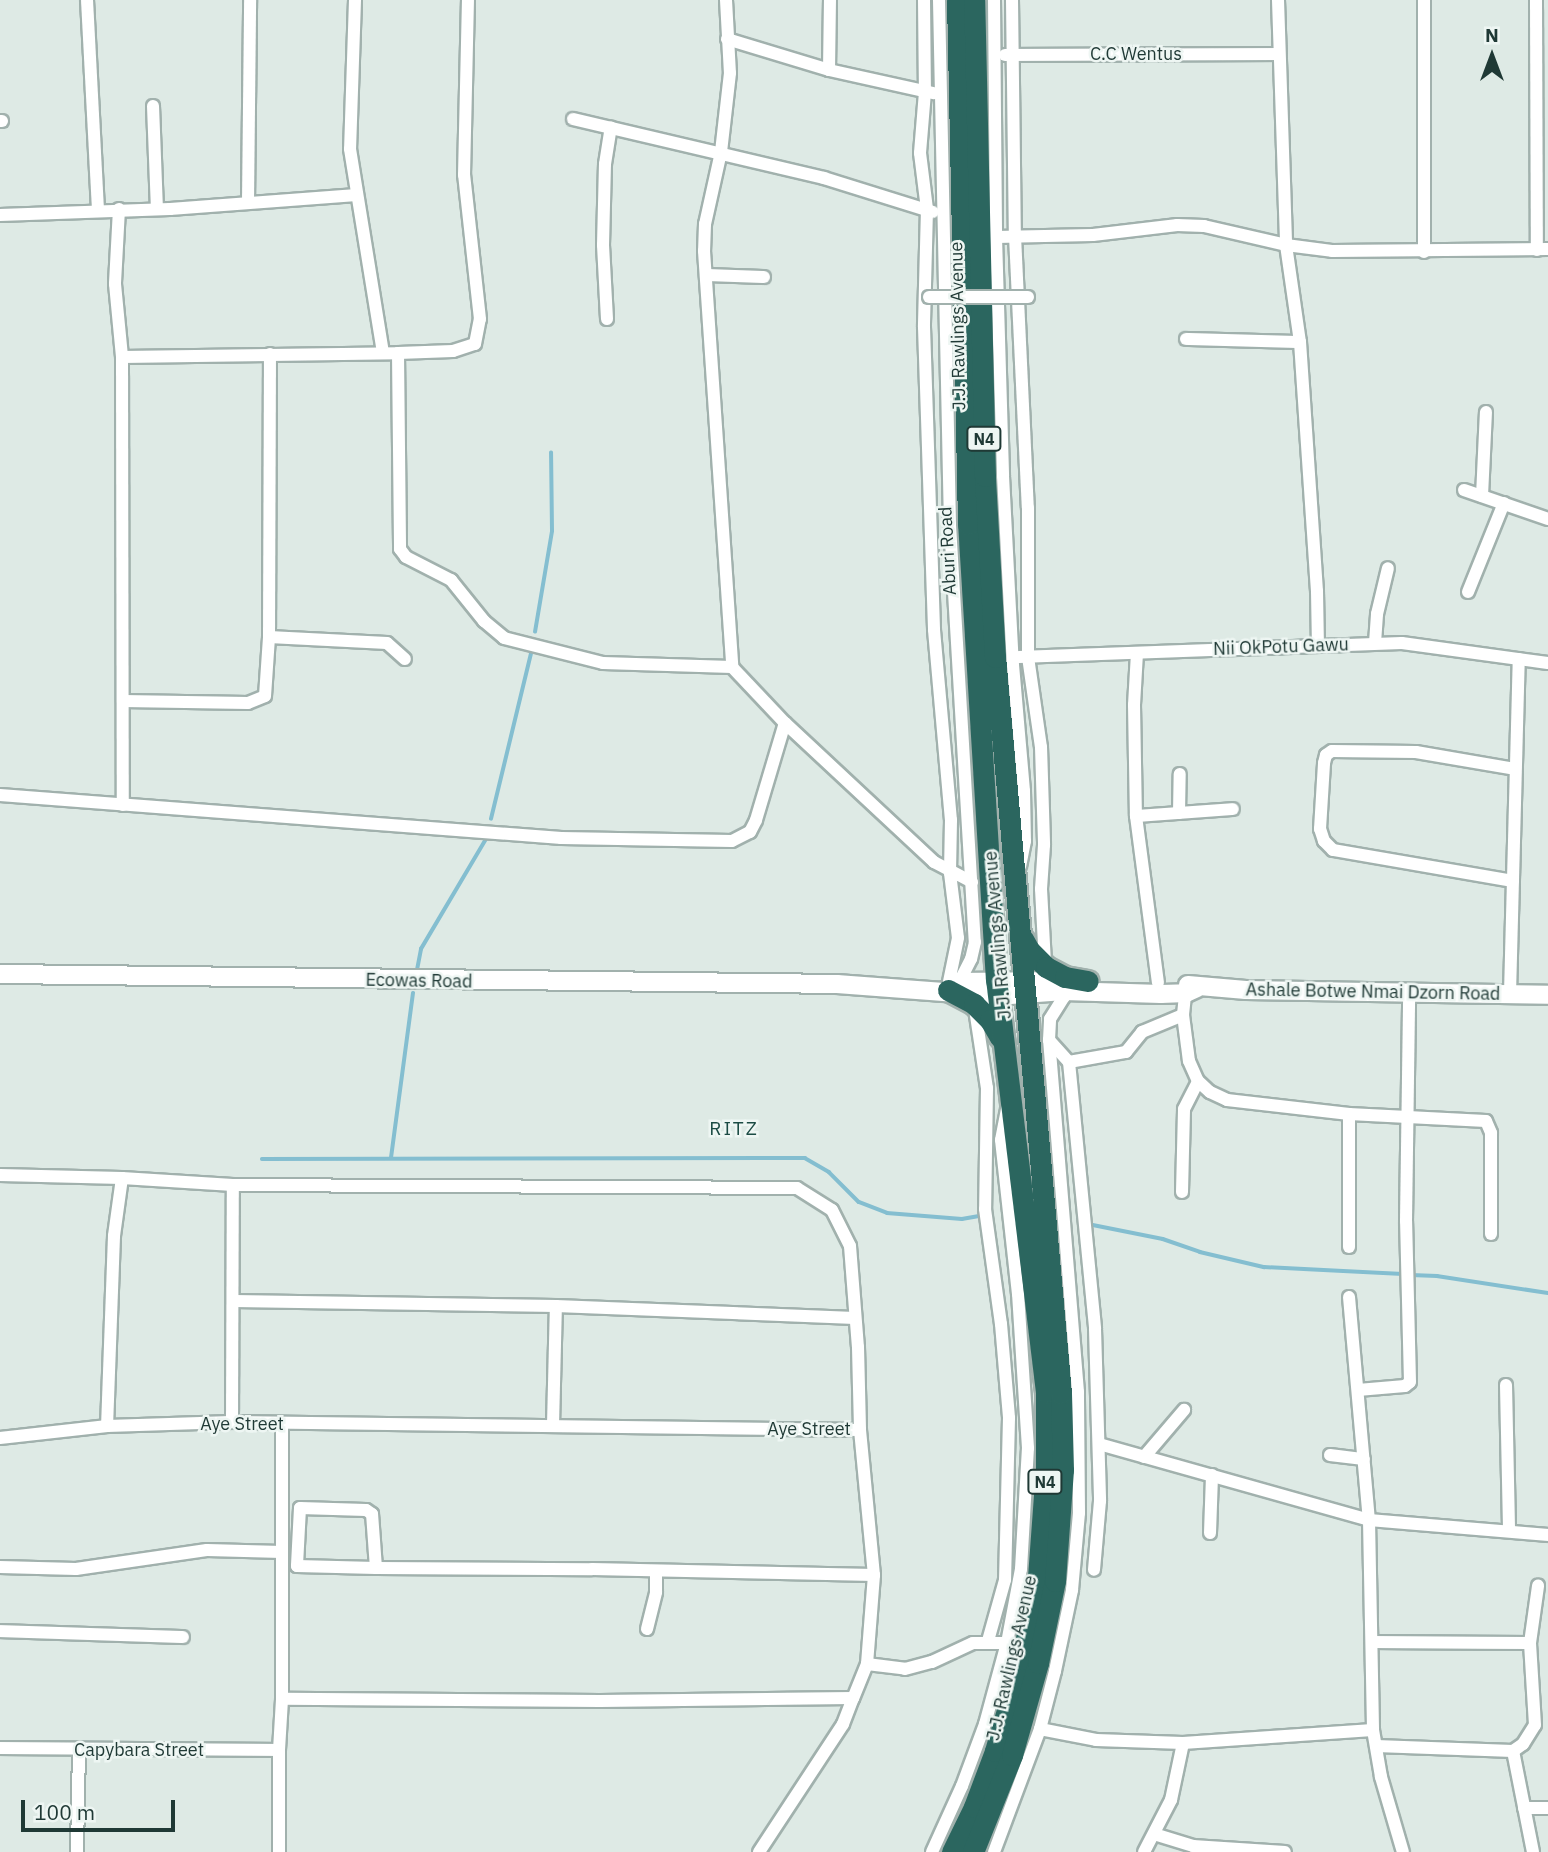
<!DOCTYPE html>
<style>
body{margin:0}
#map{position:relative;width:1548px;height:1852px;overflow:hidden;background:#deeae5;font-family:"IBM Plex Sans",sans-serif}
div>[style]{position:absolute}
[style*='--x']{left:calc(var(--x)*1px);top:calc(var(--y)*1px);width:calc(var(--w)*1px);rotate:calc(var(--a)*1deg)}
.stream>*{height:3.5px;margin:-1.75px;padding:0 1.75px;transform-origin:1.75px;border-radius:1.75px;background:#84bed0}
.roads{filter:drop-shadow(2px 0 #a1b1ad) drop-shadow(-2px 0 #a1b1ad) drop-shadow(0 2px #a1b1ad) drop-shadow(0 -2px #a1b1ad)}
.street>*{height:12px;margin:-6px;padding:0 6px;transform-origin:6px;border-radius:6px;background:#fff}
.secondary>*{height:18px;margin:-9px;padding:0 9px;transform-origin:9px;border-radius:9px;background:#fff}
.highway>*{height:21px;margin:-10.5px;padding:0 10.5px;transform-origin:10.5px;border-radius:10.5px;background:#2b665f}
.bridges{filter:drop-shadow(2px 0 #a1b1ad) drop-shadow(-2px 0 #a1b1ad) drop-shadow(0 2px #a1b1ad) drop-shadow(0 -2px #a1b1ad)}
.street-bridge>*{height:12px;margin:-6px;padding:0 6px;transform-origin:6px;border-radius:6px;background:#fff}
span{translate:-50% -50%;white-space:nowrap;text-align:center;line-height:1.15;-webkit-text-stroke:5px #eef6f3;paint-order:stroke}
.shield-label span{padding:2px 5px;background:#eef6f3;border:2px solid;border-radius:5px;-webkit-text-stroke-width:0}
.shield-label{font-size:16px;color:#1f3935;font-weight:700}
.street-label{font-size:18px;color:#1f3935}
.neighbourhood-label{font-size:19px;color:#1b4b44;letter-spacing:2px}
.north{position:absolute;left:1457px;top:21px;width:70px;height:70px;-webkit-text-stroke:5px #eef6f3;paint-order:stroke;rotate:0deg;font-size:19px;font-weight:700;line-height:28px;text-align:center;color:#1f3935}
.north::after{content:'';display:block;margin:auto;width:24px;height:32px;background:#1f3935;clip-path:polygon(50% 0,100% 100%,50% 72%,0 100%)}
.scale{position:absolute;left:21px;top:1800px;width:154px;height:32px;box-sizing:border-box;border:4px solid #1f3935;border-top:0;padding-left:9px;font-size:21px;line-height:24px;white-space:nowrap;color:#1f3935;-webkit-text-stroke:5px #eef6f3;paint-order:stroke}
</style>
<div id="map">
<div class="stream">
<div style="--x:535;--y:632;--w:102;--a:-80.4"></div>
<div style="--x:552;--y:531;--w:78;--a:-90.7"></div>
<div style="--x:491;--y:819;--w:170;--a:-76.4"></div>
<div style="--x:417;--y:970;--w:21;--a:-79"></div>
<div style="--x:421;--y:949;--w:128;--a:-59.4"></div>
<div style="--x:391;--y:1158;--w:166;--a:-82.4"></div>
<div style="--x:262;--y:1159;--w:543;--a:-0.11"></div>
<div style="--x:805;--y:1158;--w:28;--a:30"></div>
<div style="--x:829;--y:1172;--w:42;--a:45"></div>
<div style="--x:859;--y:1202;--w:30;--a:21"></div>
<div style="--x:887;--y:1213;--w:75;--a:4.6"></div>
<div style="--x:962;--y:1219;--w:17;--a:-10"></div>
<div style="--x:1093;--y:1225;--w:71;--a:11.3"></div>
<div style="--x:1163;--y:1239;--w:39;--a:19"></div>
<div style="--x:1200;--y:1252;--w:66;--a:13.2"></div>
<div style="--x:1264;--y:1267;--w:139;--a:2.9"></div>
<div style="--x:1411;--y:1275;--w:26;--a:2"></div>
<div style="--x:1437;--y:1276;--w:112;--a:8.7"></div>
</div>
<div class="roads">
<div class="street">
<div style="--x:87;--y:0;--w:211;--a:87"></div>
<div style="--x:355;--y:0;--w:149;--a:91.9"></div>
<div style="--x:350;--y:149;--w:206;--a:80.8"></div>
<div style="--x:726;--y:0;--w:73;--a:86.9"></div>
<div style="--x:730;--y:73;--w:80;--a:96.5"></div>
<div style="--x:721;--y:152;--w:74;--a:102.5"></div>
<div style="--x:705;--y:224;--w:27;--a:92"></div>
<div style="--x:704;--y:251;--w:417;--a:86.1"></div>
<div style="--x:732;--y:667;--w:77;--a:46.6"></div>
<div style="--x:785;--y:723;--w:204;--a:43"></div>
<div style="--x:934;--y:862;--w:43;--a:27.8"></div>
<div style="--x:924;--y:0;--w:92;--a:89.4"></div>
<div style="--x:925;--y:92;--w:61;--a:94.7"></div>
<div style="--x:920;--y:153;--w:56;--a:82.9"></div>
<div style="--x:927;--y:209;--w:118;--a:91.5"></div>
<div style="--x:924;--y:327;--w:303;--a:88.1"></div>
<div style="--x:934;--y:630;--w:191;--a:84.9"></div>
<div style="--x:951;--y:820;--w:53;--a:91.1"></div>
<div style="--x:950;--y:873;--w:65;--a:83"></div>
<div style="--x:958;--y:938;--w:45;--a:101.6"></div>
<div style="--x:939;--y:0;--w:525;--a:88.8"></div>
<div style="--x:950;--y:525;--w:418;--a:86.6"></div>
<div style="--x:975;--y:942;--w:17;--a:103"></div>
<div style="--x:971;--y:959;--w:27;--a:117"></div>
<div style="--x:994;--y:0;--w:237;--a:89.5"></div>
<div style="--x:996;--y:237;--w:239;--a:88.3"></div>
<div style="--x:1003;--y:476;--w:189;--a:87"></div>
<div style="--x:1013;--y:665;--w:126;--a:85"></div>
<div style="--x:1024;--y:791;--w:50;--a:88.9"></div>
<div style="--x:1025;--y:841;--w:25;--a:101"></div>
<div style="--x:1012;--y:0;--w:236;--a:89.3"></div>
<div style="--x:1015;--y:236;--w:272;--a:87.3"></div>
<div style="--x:1028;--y:508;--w:149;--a:90"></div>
<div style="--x:1028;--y:657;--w:91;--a:81.8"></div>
<div style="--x:1041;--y:747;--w:98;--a:88.2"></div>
<div style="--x:1044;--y:845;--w:44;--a:93.9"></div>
<div style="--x:1041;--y:889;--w:75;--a:86.9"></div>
<div style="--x:1278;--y:0;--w:245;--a:88.1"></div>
<div style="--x:1286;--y:245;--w:98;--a:81.8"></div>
<div style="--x:1300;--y:342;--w:250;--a:86.1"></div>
<div style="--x:1317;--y:591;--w:55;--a:89"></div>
<div style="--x:1536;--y:0;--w:250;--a:89.8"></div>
<div style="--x:727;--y:39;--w:107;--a:16.9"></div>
<div style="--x:829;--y:70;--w:107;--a:12.5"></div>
<div style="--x:1005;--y:55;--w:273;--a:-0.2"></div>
<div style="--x:829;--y:70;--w:70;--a:-89.2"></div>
<div style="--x:153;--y:106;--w:103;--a:87.8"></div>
<div style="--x:573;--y:119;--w:258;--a:13.2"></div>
<div style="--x:824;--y:178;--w:114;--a:17.3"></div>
<div style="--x:0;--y:121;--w:2;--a:0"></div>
<div style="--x:248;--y:203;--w:203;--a:-89.4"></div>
<div style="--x:119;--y:209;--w:75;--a:93.1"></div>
<div style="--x:115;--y:284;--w:73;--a:84.5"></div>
<div style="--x:122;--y:357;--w:448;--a:89.9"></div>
<div style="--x:0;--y:215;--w:170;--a:-2"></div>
<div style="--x:170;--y:209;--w:187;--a:-4.3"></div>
<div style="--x:996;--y:237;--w:97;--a:-1.2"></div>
<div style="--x:1093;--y:235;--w:85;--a:-6.8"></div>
<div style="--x:1177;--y:225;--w:27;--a:2"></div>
<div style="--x:1204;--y:226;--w:84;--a:13"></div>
<div style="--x:1286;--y:245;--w:46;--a:7.4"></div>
<div style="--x:1332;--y:251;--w:216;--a:-0.5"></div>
<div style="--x:1424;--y:252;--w:252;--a:-90"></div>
<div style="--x:706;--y:275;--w:58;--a:2"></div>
<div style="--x:607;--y:319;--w:74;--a:-93.1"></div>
<div style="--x:603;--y:245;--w:81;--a:-88.6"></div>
<div style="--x:605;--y:164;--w:37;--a:-81"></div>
<div style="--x:1186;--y:339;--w:114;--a:1.5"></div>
<div style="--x:398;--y:353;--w:196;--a:89.4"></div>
<div style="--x:400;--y:549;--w:10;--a:53"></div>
<div style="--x:406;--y:557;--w:51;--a:27.1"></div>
<div style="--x:451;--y:580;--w:53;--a:51.2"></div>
<div style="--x:484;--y:621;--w:26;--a:40"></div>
<div style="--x:504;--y:638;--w:102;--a:14.2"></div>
<div style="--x:603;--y:663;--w:129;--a:1.8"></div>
<div style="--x:122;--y:357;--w:276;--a:-0.8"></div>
<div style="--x:398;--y:353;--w:55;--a:-2.1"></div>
<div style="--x:453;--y:351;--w:23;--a:-18"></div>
<div style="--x:475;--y:344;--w:25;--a:-79"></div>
<div style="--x:480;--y:319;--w:145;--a:-96.3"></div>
<div style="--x:464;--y:175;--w:175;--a:-88.7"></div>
<div style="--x:1464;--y:490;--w:89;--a:19"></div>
<div style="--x:1482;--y:496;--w:84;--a:-87.3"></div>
<div style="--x:1468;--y:592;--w:96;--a:-68"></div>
<div style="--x:269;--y:637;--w:118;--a:2.9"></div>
<div style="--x:387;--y:643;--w:24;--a:42"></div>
<div style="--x:1375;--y:643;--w:29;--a:-86"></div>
<div style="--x:1377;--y:614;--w:47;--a:-76.6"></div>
<div style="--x:1137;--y:653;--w:52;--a:93.3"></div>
<div style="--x:1134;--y:705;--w:111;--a:89"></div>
<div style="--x:1136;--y:816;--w:168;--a:82.5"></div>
<div style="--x:1019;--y:657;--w:383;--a:-2.1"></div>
<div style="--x:1402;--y:643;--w:147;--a:7.8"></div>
<div style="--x:123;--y:701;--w:125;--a:0.9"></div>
<div style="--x:248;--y:703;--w:18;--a:-22"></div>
<div style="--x:265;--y:696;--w:59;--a:-86.1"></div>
<div style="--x:269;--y:637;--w:283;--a:-89.8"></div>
<div style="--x:0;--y:795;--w:563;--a:4.38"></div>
<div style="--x:561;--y:838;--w:171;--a:1"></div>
<div style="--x:732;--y:841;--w:20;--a:-27"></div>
<div style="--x:750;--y:832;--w:13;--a:-63"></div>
<div style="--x:756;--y:820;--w:101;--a:-73.4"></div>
<div style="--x:1179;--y:813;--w:39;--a:-89"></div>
<div style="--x:1136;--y:816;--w:97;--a:-4.1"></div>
<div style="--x:1513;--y:881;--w:183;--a:-170.2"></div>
<div style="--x:1333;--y:850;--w:13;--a:-135"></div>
<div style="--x:1324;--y:841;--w:13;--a:-108"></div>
<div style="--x:1320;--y:829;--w:66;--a:-86.5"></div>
<div style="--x:1324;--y:763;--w:8;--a:-76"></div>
<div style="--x:1326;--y:755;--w:7;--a:-34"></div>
<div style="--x:1332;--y:751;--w:84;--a:0.7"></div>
<div style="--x:1416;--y:752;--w:100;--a:9.7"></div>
<div style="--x:1186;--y:986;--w:29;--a:96"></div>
<div style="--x:1183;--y:1015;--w:46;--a:82.6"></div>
<div style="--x:1189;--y:1061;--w:22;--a:66"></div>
<div style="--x:1198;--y:1081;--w:16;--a:43"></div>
<div style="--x:1210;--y:1092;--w:19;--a:25"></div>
<div style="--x:1227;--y:1100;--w:123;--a:6.5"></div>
<div style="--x:1349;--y:1114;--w:137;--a:2.9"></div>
<div style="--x:1486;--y:1121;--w:13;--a:67"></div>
<div style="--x:1491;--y:1133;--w:101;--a:90"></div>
<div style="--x:1510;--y:994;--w:335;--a:-88.5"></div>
<div style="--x:975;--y:1009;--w:80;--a:81.4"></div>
<div style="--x:987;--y:1088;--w:121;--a:90.9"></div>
<div style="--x:985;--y:1209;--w:116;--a:82.1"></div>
<div style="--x:1001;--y:1324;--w:94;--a:85.1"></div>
<div style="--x:1009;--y:1418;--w:162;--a:91.4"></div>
<div style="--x:1005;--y:1580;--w:63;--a:105.6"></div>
<div style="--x:1049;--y:1040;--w:30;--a:48"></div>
<div style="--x:1069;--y:1062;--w:268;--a:84.4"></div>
<div style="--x:1095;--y:1329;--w:172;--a:88.3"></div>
<div style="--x:1100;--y:1501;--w:69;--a:95"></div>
<div style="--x:1069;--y:1062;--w:58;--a:-10"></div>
<div style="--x:1126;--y:1052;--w:26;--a:-51"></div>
<div style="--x:1142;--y:1032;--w:44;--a:-22.5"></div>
<div style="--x:1349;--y:1114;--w:133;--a:90"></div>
<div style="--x:0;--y:1175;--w:122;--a:1.4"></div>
<div style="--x:122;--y:1178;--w:59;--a:97.9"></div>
<div style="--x:114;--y:1236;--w:190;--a:92.1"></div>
<div style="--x:122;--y:1178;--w:111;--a:3.6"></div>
<div style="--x:233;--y:1185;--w:564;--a:0.3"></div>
<div style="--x:797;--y:1188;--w:41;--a:32.2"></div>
<div style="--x:832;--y:1210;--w:40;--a:63.4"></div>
<div style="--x:850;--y:1246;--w:101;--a:85.5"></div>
<div style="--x:858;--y:1347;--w:83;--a:88.6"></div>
<div style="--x:1182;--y:1192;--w:83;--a:-88.6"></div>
<div style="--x:1184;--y:1109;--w:31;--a:-63"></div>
<div style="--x:1349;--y:1297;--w:224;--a:84.9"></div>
<div style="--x:1369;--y:1520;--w:210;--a:88.9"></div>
<div style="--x:1373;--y:1730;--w:48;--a:80.3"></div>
<div style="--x:1381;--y:1777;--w:78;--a:73.7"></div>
<div style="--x:234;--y:1301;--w:322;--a:0.9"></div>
<div style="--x:556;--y:1306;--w:299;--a:2.3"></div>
<div style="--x:1506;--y:1385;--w:145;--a:88.8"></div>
<div style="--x:1358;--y:1390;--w:47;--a:-4.9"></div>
<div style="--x:1405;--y:1386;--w:6;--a:-39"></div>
<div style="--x:1410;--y:1382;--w:161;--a:-91.4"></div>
<div style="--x:1406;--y:1221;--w:228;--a:-89.2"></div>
<div style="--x:232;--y:1422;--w:237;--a:-89.8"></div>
<div style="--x:553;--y:1425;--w:119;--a:-88.6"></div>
<div style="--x:0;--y:1438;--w:108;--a:-6.4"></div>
<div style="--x:107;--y:1426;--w:125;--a:-1.8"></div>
<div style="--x:232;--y:1422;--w:628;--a:0.73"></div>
<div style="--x:860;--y:1430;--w:146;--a:84.5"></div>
<div style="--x:874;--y:1575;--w:89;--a:94.5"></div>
<div style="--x:867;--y:1664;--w:37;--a:112"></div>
<div style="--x:853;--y:1698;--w:253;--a:179.3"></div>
<div style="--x:600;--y:1701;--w:318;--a:-179.6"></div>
<div style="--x:1099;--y:1444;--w:280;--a:15.7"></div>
<div style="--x:1369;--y:1520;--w:180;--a:4.8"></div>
<div style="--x:1330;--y:1455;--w:34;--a:7"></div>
<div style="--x:1144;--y:1457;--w:62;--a:-49.6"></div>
<div style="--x:1210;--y:1533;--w:58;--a:-88"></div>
<div style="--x:0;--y:1567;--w:76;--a:1.5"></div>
<div style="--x:76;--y:1569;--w:132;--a:-8.3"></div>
<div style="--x:207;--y:1550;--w:75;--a:1.5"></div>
<div style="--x:376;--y:1568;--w:54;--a:-94.2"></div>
<div style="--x:372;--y:1514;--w:7;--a:-146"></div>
<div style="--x:366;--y:1510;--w:66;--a:-178.3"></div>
<div style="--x:300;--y:1508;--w:58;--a:93"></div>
<div style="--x:297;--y:1566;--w:79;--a:1.5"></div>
<div style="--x:376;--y:1568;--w:216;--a:0.3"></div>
<div style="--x:592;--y:1569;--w:282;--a:1.2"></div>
<div style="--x:647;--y:1629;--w:38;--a:-76"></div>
<div style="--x:656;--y:1592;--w:21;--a:-90"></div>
<div style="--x:0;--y:1631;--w:183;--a:1.9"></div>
<div style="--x:1372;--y:1642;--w:158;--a:0.4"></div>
<div style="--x:867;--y:1664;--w:38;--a:7"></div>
<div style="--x:905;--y:1669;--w:28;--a:-15"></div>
<div style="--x:932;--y:1662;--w:45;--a:-24.9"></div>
<div style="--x:973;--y:1643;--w:34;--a:0"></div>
<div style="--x:1040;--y:1729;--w:57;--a:11.1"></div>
<div style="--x:1096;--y:1740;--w:87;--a:2"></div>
<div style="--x:1183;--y:1743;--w:190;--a:-3.9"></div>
<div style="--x:1376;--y:1746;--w:137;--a:2.1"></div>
<div style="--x:1513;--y:1751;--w:12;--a:-35"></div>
<div style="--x:1523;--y:1744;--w:22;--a:-58"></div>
<div style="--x:1535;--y:1725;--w:82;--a:-93.5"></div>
<div style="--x:1530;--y:1643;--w:58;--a:-82"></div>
<div style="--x:0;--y:1748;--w:279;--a:0.4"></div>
<div style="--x:1513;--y:1751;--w:103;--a:78.8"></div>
<div style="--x:1524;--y:1808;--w:24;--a:0"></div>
<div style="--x:1154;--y:1834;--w:41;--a:17.1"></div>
<div style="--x:1193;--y:1846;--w:92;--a:3.7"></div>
<div style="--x:77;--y:1852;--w:102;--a:-88.9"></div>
<div style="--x:279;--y:1852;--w:102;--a:-90"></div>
<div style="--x:279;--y:1750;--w:51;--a:-86.6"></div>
<div style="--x:282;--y:1699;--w:275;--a:-90"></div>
<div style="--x:759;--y:1852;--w:153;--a:-56.7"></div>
<div style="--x:843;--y:1724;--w:28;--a:-69"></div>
<div style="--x:932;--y:1852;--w:72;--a:-65.6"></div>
<div style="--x:962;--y:1786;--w:66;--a:-69.6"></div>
<div style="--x:985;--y:1724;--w:84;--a:-74.8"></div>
<div style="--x:1007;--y:1643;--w:75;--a:-79.3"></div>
<div style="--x:1021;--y:1569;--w:121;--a:-86.7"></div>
<div style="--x:1028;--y:1448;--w:154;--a:-93.7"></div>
<div style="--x:1018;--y:1294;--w:155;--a:-96.3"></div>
<div style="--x:1001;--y:1140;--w:32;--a:-79"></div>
<div style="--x:994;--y:1852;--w:131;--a:-69.5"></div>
<div style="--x:1040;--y:1729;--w:60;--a:-75.5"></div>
<div style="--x:1055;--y:1671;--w:83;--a:-78.1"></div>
<div style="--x:1072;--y:1590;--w:77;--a:-84.8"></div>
<div style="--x:1079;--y:1513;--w:121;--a:-90.5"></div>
<div style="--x:1078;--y:1392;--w:353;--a:-94.7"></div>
<div style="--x:1049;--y:1040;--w:21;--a:-87"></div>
<div style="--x:1050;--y:1019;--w:26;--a:-58"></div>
<div style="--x:1064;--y:997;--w:6;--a:-90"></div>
<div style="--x:1144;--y:1852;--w:59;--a:-62.6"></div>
<div style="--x:1171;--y:1800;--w:58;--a:-78.1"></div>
</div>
<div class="secondary">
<div style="--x:0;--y:974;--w:837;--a:0.68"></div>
<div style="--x:837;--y:984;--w:160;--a:4.3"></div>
<div style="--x:997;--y:996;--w:67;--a:-4.3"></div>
<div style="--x:1064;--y:991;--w:97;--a:1.8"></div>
<div style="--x:1161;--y:994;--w:25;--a:-2"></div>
<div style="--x:1186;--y:993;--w:12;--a:-24"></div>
<div style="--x:954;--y:982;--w:115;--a:-0.5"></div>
<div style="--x:1188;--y:985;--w:58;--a:4.9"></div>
<div style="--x:1246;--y:990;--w:302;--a:0.9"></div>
</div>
<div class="highway">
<div style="--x:1023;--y:939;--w:13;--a:61"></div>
<div style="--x:1029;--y:950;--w:24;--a:45"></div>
<div style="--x:1046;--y:967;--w:21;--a:28"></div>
<div style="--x:1065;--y:977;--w:23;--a:10"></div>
<div style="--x:948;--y:990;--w:30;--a:28"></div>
<div style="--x:974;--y:1004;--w:23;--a:45"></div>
<div style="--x:990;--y:1020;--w:20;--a:60"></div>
<div style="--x:952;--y:1852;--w:50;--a:-63.9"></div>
<div style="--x:974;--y:1807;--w:60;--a:-69.4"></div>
<div style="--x:995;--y:1751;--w:96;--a:-73.6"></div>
<div style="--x:1022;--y:1659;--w:84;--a:-79"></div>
<div style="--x:1038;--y:1577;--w:108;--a:-85.8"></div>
<div style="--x:1046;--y:1469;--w:77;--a:-90"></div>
<div style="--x:1046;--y:1392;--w:415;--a:-96.9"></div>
<div style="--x:996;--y:980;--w:457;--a:-93.5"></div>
<div style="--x:968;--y:524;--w:524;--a:-91.2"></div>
<div style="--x:973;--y:1852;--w:105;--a:-68.1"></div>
<div style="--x:1012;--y:1755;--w:96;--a:-74.2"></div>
<div style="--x:1038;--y:1663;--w:84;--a:-78.3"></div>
<div style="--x:1055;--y:1581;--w:111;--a:-85.9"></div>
<div style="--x:1063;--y:1470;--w:77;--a:-91.5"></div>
<div style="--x:1061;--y:1393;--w:739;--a:-95.12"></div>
<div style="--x:995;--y:657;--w:181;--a:-93.2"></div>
<div style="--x:985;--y:476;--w:476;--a:-91.3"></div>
</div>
</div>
<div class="bridges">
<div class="street-bridge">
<div style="--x:929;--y:297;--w:99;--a:0"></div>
</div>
</div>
<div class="shield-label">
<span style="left:984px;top:439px">N4</span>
<span style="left:1045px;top:1482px">N4</span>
</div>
<div class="street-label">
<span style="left:1136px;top:54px">C.C Wentus</span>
<span style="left:958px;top:326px;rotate:-91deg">J.J. Rawlings Avenue</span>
<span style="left:948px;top:551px;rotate:-93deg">Aburi Road</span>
<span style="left:1281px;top:647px;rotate:-2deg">Nii OkPotu Gawu</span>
<span style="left:998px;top:935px;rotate:-95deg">J.J. Rawlings Avenue</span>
<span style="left:419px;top:981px;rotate:1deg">Ecowas Road</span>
<span style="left:1373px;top:992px;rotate:1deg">Ashale Botwe Nmai Dzorn Road</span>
<span style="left:242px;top:1424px">Aye Street</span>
<span style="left:809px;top:1429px">Aye Street</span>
<span style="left:1012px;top:1658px;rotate:-77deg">J.J. Rawlings Avenue</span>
<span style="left:139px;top:1750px">Capybara Street</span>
</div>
<div class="neighbourhood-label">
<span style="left:734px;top:1129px">RITZ</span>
</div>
<div class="north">N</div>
<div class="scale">100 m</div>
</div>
